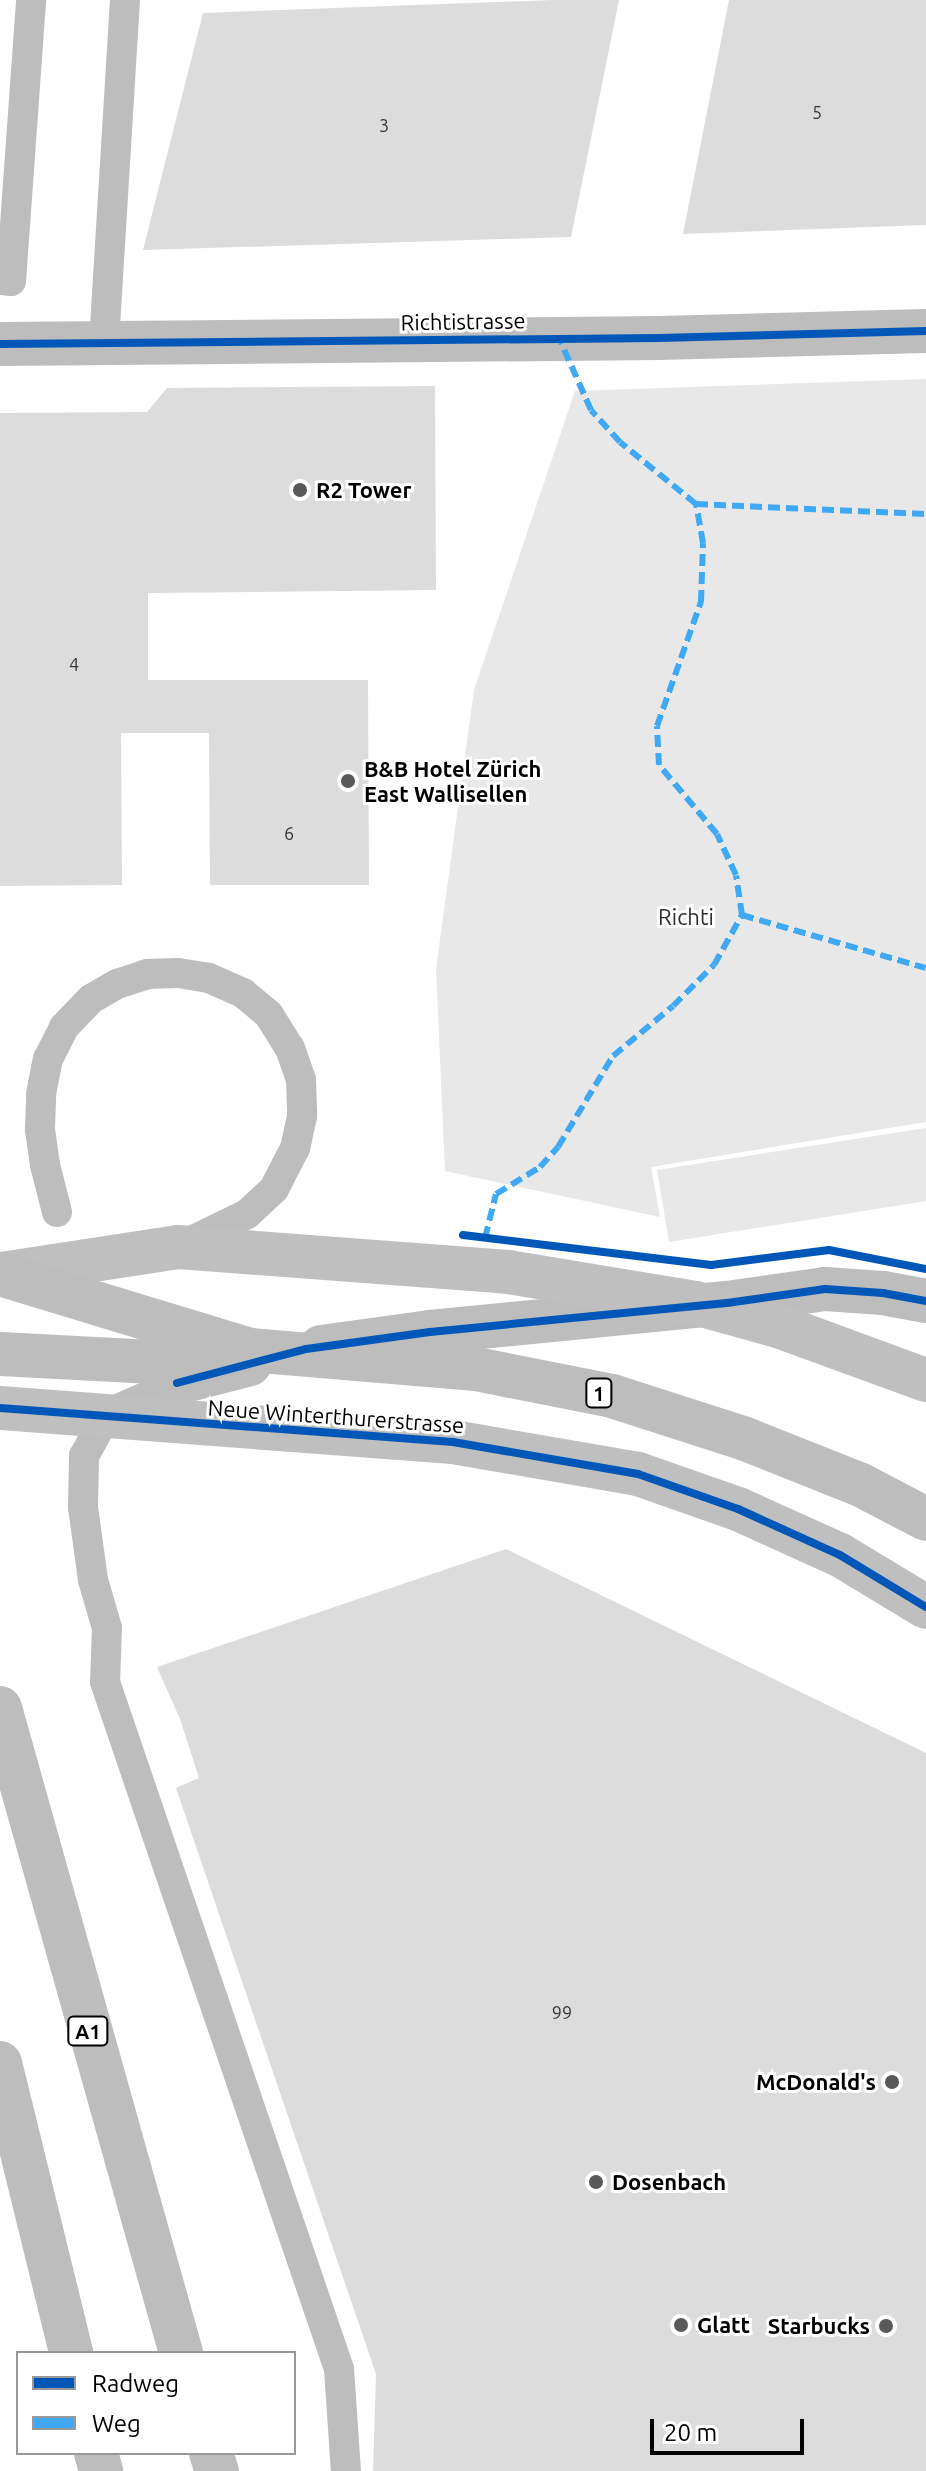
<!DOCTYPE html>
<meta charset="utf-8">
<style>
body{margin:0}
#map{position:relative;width:926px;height:2471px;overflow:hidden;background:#fff;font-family:Ubuntu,sans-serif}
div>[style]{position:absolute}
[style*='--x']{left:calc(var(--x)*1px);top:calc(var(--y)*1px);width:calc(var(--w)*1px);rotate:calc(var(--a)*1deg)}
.green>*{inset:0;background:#e8e8e8}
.building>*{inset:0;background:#dcdcdc}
.lane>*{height:30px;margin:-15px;padding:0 15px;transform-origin:15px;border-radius:15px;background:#bdbdbd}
.street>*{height:44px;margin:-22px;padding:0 22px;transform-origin:22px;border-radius:22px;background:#bdbdbd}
.secondary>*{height:44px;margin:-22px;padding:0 22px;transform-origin:22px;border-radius:22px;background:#bfbfbf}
.primary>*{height:44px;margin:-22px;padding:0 22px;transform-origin:22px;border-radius:22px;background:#bdbdbd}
.highway>*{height:44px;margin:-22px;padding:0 22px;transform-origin:22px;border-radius:22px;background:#bdbdbd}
.quiet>*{height:6px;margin-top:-3px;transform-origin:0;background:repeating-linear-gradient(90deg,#3fa9f5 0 12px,transparent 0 18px)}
.cycleway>*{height:8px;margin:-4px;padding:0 4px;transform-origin:4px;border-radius:4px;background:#0057b8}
.dots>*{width:22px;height:22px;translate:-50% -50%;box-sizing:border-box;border:4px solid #fff;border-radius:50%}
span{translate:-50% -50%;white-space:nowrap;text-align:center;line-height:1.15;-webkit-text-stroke:6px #fff;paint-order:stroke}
.number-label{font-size:18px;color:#373737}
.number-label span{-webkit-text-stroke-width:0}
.shield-label span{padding:2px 6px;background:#fff;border:2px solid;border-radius:6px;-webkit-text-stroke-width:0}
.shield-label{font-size:20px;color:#000;font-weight:700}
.street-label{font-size:22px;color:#000}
.poi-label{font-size:22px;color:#000;font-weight:700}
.left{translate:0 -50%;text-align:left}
.right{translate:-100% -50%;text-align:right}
.park-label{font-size:22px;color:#2d2d2d}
.legend{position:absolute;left:16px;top:2351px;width:280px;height:104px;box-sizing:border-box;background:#fff;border:2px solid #999;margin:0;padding:10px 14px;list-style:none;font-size:24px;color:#000}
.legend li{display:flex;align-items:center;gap:16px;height:40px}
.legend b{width:40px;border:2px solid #999}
.scale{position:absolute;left:650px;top:2419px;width:154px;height:36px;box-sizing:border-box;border:4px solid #000;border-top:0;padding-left:10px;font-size:24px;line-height:28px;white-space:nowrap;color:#000;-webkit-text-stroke:6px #fff;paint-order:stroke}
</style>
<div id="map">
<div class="green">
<div style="clip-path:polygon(926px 379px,926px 1122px,651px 1167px,660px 1217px,445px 1171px,436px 969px,474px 690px,575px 391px)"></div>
<div style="clip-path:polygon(926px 1128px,926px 1201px,669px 1242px,657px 1170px)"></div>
</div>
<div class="building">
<div style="clip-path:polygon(552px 0,619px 0,571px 237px,143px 250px,203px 13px)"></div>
<div style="clip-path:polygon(729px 0,926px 0,926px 225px,683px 234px)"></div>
<div style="clip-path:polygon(435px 386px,436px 590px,148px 593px,148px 680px,368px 680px,369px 885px,210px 885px,209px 733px,121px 733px,122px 885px,0 886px,0 413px,147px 412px,167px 388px)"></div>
<div style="clip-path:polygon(506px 1549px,926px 1753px,926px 2471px,373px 2471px,376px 2374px,176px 1788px,199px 1778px,180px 1719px,157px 1667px)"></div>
</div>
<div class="lane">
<div style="--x:0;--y:280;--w:11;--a:5"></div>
<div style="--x:11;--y:281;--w:282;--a:-85.9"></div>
<div style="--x:104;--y:343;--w:344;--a:-86.5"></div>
<div style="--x:57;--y:1212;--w:49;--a:-104.3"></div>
<div style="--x:45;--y:1165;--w:36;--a:-98"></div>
<div style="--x:40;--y:1129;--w:35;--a:-88"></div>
<div style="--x:41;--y:1094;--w:36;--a:-79"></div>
<div style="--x:48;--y:1059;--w:36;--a:-63"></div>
<div style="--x:64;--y:1027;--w:39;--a:-46"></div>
<div style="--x:91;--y:999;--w:30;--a:-30"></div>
<div style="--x:117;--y:984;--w:32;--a:-18"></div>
<div style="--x:147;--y:974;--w:31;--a:-2"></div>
<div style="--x:178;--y:973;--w:31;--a:9"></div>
<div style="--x:209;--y:978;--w:37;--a:24"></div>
<div style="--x:243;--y:993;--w:34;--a:40"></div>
<div style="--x:269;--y:1015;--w:39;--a:58"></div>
<div style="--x:290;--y:1048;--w:34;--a:71"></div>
<div style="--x:301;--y:1080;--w:36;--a:88"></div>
<div style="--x:302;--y:1116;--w:33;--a:102"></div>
<div style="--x:295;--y:1148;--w:46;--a:117.1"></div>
<div style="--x:274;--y:1189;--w:37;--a:137"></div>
<div style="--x:247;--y:1214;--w:71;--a:154.2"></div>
<div style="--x:177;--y:1383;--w:64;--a:156.2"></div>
<div style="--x:118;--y:1409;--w:28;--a:134"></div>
<div style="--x:99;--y:1429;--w:31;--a:119"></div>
<div style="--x:84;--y:1456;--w:51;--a:91.1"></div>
<div style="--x:83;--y:1507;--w:74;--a:82.2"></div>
<div style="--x:93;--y:1580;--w:50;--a:73.7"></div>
<div style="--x:107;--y:1628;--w:54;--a:92.1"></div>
<div style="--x:105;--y:1682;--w:726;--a:71.19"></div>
<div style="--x:339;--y:2369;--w:102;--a:86.1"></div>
</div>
<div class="street">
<div style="--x:0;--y:344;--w:659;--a:-0.52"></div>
<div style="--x:659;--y:338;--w:267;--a:-1.5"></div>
<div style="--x:321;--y:1347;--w:110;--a:-7.8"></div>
<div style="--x:430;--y:1332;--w:298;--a:-5.6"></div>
<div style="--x:727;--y:1303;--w:99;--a:-8.1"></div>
<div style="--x:825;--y:1289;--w:58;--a:3.9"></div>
<div style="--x:883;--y:1293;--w:44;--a:10.5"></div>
<div style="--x:177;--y:1383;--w:75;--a:-14.6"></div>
</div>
<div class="secondary">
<div style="--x:2;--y:1274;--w:178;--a:-8.7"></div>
<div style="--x:178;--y:1247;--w:331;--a:4.3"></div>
<div style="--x:508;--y:1272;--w:190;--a:9.4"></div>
<div style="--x:695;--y:1303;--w:89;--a:15.6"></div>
<div style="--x:781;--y:1327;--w:154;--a:20.1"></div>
<div style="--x:0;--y:1408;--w:454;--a:4.3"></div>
<div style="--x:453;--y:1442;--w:188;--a:9.8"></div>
<div style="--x:638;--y:1474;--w:106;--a:19.3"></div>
<div style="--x:738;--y:1509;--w:112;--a:24.3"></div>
<div style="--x:840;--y:1555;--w:100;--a:31.2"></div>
</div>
<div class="primary">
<div style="--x:0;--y:1274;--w:261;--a:16.9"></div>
<div style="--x:250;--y:1350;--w:227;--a:4.8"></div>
<div style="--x:476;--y:1369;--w:139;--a:11.2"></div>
<div style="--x:612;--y:1396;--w:138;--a:17.8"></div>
<div style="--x:743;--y:1438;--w:127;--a:21.7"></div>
<div style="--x:861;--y:1485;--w:73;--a:27.6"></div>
<div style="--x:0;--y:1354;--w:153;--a:3"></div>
<div style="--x:153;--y:1362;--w:85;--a:-7.5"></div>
</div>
<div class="highway">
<div style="--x:0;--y:1708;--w:670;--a:74.32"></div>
<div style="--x:0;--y:2063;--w:299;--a:76.2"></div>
<div style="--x:96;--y:2453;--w:19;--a:74"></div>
<div style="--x:211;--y:2453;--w:19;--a:72"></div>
</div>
<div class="quiet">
<div style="--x:696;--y:504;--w:230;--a:2.5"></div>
<div style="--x:742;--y:915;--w:191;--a:16.1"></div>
<div style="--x:485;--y:1238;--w:45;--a:-76"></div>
<div style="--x:496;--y:1194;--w:52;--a:-31.5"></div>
<div style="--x:540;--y:1167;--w:27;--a:-48"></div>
<div style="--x:558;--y:1147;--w:106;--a:-58.9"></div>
<div style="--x:613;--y:1056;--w:78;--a:-39.8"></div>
<div style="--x:673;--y:1006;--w:58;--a:-45"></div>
<div style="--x:714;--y:965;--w:57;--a:-60.8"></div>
<div style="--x:742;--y:915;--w:40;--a:-98.5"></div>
<div style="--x:736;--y:875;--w:45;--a:-114.9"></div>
<div style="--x:717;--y:834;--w:90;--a:-130"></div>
<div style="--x:659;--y:765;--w:39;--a:-93"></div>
<div style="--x:657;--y:726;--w:132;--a:-70.5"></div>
<div style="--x:701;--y:602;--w:59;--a:-88.1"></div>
<div style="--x:703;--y:543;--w:40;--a:-100"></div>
<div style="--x:696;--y:504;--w:98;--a:-140.8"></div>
<div style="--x:620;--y:442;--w:43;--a:-132.2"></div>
<div style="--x:591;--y:410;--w:79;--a:-114"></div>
</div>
<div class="cycleway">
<div style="--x:0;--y:344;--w:659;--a:-0.52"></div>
<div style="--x:659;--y:338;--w:267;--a:-1.5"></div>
<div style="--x:463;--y:1235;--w:250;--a:6.9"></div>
<div style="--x:711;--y:1265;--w:119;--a:-7.2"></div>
<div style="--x:829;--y:1250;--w:99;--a:11.1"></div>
<div style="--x:177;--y:1383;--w:133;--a:-14.8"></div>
<div style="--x:306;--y:1349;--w:125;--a:-7.8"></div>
<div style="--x:430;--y:1332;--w:298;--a:-5.6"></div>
<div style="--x:727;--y:1303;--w:99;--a:-8.1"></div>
<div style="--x:825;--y:1289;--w:58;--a:3.9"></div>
<div style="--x:883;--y:1293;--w:44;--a:10.5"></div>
<div style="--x:0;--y:1408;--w:454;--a:4.3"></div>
<div style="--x:453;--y:1442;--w:188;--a:9.8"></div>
<div style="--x:638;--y:1474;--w:106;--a:19.3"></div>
<div style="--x:738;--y:1509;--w:112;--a:24.3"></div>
<div style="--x:840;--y:1555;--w:100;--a:31.2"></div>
</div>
<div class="dots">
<div style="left:300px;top:490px;background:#595959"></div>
<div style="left:348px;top:781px;background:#595959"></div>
<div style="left:892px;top:2082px;background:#595959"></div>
<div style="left:596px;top:2182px;background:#595959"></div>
<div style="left:681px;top:2325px;background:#595959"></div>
<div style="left:886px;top:2326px;background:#595959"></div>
</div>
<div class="number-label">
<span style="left:817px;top:112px">5</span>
<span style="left:384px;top:125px">3</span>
<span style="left:74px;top:664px">4</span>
<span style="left:289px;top:833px">6</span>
<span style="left:562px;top:2012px">99</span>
</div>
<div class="shield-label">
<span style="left:599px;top:1393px">1</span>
<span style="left:88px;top:2031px">A1</span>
</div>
<div class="street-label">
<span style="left:463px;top:321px;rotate:-1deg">Richtistrasse</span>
<span style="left:336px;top:1416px;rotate:4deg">Neue Winterthurerstrasse</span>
</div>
<div class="poi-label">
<span class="left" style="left:316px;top:490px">R2 Tower</span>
<span class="left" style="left:364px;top:781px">B&amp;B Hotel Zürich<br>East Wallisellen</span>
<span class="right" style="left:876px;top:2082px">McDonald's</span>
<span class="left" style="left:612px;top:2182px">Dosenbach</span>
<span class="left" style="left:697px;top:2325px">Glatt</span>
<span class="right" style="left:870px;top:2326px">Starbucks</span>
</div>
<div class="park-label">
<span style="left:686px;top:917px">Richti</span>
</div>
<ul class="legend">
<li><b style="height:10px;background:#0057b8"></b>Radweg</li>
<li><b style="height:10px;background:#3fa9f5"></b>Weg</li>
</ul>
<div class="scale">20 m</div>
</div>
